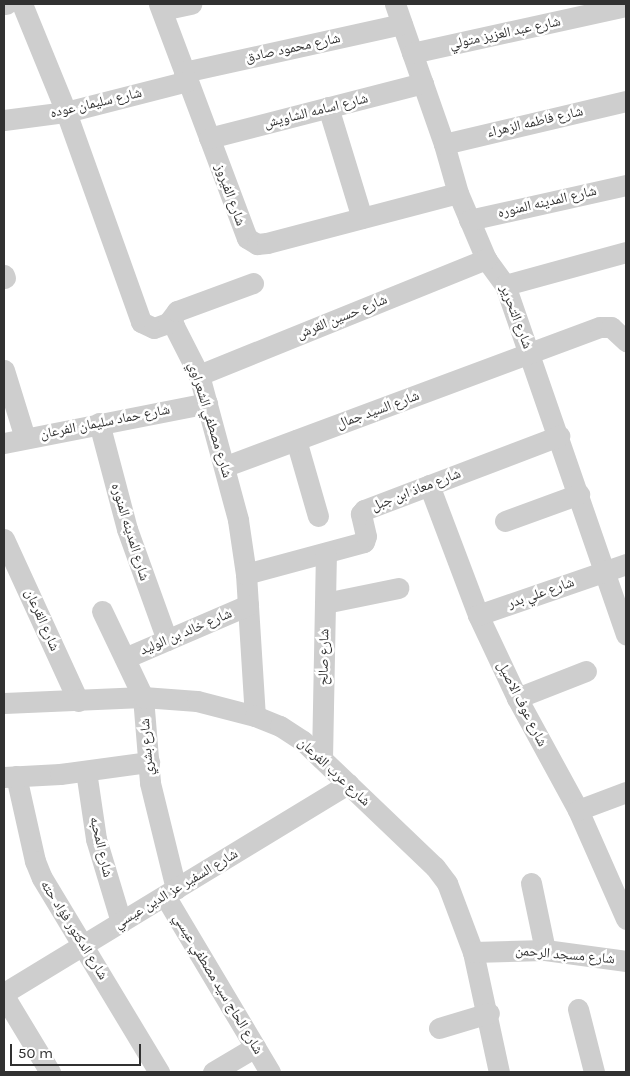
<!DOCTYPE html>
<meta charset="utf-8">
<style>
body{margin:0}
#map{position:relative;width:630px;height:1076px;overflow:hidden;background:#fff;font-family:Karla,"Noto Naskh Arabic",sans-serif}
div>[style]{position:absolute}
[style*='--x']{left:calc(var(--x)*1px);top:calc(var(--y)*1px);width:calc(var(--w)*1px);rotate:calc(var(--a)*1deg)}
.minor>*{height:21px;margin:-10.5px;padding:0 10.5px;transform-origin:10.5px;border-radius:10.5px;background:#cecece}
span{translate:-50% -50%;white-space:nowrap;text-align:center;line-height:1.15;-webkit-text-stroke:5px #fff;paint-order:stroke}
.street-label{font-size:14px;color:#313131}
.frame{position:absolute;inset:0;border:5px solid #313131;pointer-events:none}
.scale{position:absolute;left:10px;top:1044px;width:131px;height:22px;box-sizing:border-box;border:2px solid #313131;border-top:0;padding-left:6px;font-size:15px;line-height:18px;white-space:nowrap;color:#313131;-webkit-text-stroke:4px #fff;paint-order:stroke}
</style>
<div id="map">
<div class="minor">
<div style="--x:4;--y:4;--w:2;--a:0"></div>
<div style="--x:22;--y:4;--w:117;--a:67.8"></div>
<div style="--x:66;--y:112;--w:223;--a:70.3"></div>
<div style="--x:141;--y:322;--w:14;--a:25"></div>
<div style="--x:154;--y:328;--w:15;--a:-20"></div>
<div style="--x:168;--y:323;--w:7;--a:27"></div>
<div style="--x:174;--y:326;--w:55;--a:63"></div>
<div style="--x:199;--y:375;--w:150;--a:74.9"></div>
<div style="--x:238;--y:520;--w:55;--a:81.6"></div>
<div style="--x:246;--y:574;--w:142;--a:86.4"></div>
<div style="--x:159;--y:4;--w:250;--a:69.4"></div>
<div style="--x:247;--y:238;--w:12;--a:31"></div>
<div style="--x:257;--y:244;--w:10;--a:-6"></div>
<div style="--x:267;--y:243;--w:197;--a:-14.7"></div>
<div style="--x:395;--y:4;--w:148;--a:70.7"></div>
<div style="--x:444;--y:144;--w:51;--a:74.1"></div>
<div style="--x:458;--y:193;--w:72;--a:67"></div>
<div style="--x:486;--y:259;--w:32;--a:54"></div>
<div style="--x:505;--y:285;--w:370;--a:70.9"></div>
<div style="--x:162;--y:10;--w:30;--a:-12"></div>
<div style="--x:412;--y:53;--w:219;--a:-12.4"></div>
<div style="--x:184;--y:72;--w:223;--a:-12.4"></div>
<div style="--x:328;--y:107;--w:116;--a:73"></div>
<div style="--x:4;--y:120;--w:63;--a:-7.4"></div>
<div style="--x:66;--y:112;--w:126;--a:-14.3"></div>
<div style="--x:209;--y:138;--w:221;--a:-14.4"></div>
<div style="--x:444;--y:144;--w:187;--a:-13.3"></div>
<div style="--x:469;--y:220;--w:161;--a:-12.6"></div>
<div style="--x:4;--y:275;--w:3;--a:72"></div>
<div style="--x:505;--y:285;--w:125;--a:-15.3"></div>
<div style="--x:168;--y:323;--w:15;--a:-53"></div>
<div style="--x:177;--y:311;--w:81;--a:-20.2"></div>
<div style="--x:4;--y:370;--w:71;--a:72.8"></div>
<div style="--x:199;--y:375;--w:310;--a:-22"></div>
<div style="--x:99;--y:423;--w:110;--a:75.2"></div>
<div style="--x:127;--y:529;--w:118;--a:70.2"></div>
<div style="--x:296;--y:440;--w:79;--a:73.9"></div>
<div style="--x:4;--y:443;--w:207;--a:-11.1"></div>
<div style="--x:226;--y:466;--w:399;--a:-20.4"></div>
<div style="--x:600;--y:327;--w:11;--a:0"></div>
<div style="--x:611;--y:327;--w:21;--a:43"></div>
<div style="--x:429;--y:485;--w:139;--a:69.3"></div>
<div style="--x:478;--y:615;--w:92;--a:64.8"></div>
<div style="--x:517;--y:698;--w:128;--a:61.4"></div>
<div style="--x:578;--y:810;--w:119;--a:66.2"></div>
<div style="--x:505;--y:521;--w:79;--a:-20"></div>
<div style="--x:4;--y:539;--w:178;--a:65.4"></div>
<div style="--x:246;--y:574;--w:122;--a:-15.2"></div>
<div style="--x:364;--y:542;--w:6;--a:-72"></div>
<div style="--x:366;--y:536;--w:23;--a:-103"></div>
<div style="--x:361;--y:514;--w:5;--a:-53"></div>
<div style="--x:364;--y:510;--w:209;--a:-20.8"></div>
<div style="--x:325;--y:603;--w:75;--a:-11.6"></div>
<div style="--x:102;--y:611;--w:95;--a:64.5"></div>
<div style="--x:143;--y:697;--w:86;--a:85.3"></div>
<div style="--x:150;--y:783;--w:109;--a:76.2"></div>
<div style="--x:478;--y:615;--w:157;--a:-19"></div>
<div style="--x:125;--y:658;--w:134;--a:-23.3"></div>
<div style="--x:517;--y:698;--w:74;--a:-21.4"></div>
<div style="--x:4;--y:703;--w:139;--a:-2.5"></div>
<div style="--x:143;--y:697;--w:54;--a:4.2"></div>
<div style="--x:197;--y:701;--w:60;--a:14.5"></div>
<div style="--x:255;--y:716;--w:27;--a:22"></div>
<div style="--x:280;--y:726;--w:27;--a:33"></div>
<div style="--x:303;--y:741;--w:182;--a:43.7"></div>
<div style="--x:435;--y:867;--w:20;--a:53"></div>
<div style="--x:447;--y:883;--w:74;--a:69.4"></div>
<div style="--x:473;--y:952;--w:123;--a:77.8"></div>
<div style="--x:322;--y:759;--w:205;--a:-88.9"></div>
<div style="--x:86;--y:771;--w:69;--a:81.6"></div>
<div style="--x:96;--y:839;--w:87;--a:73.2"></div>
<div style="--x:16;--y:776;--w:87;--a:77.4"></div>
<div style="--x:35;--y:861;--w:18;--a:68"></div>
<div style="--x:42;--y:878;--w:227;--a:58.9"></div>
<div style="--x:4;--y:777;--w:56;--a:-3.1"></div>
<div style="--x:60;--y:774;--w:90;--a:-7.7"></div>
<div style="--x:578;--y:810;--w:51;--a:-20.6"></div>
<div style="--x:531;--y:883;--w:68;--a:78.2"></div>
<div style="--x:165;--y:896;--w:205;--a:59.2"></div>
<div style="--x:473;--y:952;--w:72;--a:-1.6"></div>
<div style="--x:545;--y:950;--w:82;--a:7.7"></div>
<div style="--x:4;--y:993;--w:403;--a:-31.3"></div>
<div style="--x:4;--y:996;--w:89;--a:58.8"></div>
<div style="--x:578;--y:1009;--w:65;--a:75.7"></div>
<div style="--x:439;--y:1028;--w:52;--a:-16.7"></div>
<div style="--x:213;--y:1072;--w:49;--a:-30.8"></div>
</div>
<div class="street-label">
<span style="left:505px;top:33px;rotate:-12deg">شارع عبد العزيز متولي</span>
<span style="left:293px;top:48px;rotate:-12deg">شارع محمود صادق</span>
<span style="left:96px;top:103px;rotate:-13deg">شارع سليمان عوده</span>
<span style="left:316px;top:111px;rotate:-14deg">شارع اسامه الشاويش</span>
<span style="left:535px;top:122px;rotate:-13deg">شارع فاطمه الزهراء</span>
<span style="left:230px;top:195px;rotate:70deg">شارع الفيروز</span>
<span style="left:547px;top:202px;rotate:-13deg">شارع المدينه المنوره</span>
<span style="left:342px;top:317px;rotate:-22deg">شارع حسين القرش</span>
<span style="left:516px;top:317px;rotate:69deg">شارع التحرير</span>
<span style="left:378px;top:410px;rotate:-20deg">شارع السيد جمال</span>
<span style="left:210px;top:420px;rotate:73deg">شارع مصطفي الشعراوي</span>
<span style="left:105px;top:422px;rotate:-11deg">شارع حماد سليمان الفرعان</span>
<span style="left:416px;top:490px;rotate:-21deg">شارع معاذ ابن جبل</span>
<span style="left:130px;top:532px;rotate:73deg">شارع المدينه المنوره</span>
<span style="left:541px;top:593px;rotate:-19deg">شارع علي بدر</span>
<span style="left:42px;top:620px;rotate:66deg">شارع القرعان</span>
<span style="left:186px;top:632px;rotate:-23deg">شارع خالد بن الوليد</span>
<span style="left:324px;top:657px;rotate:-89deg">شارع صالح</span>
<span style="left:522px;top:704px;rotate:63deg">شارع عوف الاصيل</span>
<span style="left:147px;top:747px;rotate:-94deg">شارع بشري</span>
<span style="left:334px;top:772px;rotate:43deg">شارع عرب الفرعان</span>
<span style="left:101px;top:847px;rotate:77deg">شارع المحبه</span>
<span style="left:176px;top:889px;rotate:-31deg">شارع السفير عز الدين عيسي</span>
<span style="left:74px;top:930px;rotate:58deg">شارع الدكتور فؤاد حته</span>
<span style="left:565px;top:955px;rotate:5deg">شارع مسجد الرحمن</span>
<span style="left:218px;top:984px;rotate:59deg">شارع الحاج سيد مصطفي عيسي</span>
</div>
<div class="frame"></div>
<div class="scale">50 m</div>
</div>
